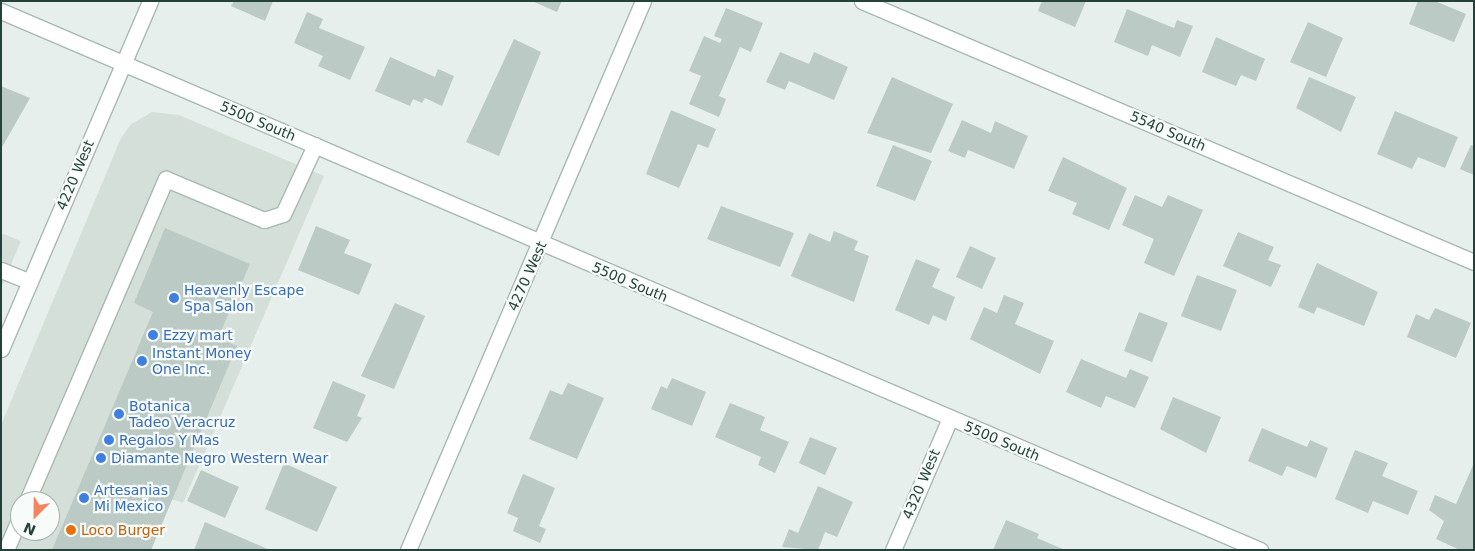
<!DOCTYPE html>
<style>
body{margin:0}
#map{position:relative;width:1475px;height:551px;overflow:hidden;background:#e6efeb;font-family:"DejaVu Sans",sans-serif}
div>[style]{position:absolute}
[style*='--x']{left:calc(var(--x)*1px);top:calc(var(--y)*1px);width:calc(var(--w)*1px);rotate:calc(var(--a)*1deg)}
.built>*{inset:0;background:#d4dfda}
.building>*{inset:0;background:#bbcac4}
.roads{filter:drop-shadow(1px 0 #a8b8b2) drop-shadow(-1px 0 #a8b8b2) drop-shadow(0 1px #a8b8b2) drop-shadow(0 -1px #a8b8b2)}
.minor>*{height:15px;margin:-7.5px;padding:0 7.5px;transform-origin:7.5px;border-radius:7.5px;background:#fff}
.dots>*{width:14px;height:14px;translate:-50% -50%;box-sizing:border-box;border:2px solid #f7fbf9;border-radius:50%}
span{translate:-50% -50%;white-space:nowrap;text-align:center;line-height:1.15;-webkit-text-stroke:4.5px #f7fbf9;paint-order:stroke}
.street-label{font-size:14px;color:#24423a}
.shop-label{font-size:14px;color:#366cbe}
.left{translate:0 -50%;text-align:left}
.food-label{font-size:14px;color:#c56008}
.frame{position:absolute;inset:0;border:2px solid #24423a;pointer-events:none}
.north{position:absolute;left:10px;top:491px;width:50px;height:50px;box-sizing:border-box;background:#f7fbf9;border:1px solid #a3b1ad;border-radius:50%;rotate:203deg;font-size:14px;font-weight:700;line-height:20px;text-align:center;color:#24423a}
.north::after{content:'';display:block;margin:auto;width:18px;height:22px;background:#f4845f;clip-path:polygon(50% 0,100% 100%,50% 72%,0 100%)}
</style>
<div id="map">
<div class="built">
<div style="clip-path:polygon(evenodd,152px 112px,179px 115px,324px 176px,183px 503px,172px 499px,151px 550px,1px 550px,1px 425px,121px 138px,131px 124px,152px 112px,20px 501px,50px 501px,50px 531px,20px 531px,20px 501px)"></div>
<div style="clip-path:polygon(1px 233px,21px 241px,1px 288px)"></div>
</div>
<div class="building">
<div style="clip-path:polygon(234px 1px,273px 1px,265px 21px,231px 6px)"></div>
<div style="clip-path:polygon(532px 1px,562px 1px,557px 12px)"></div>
<div style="clip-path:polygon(1042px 1px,1086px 1px,1075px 27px,1038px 11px)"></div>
<div style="clip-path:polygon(1418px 1px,1435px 1px,1466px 14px,1454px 42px,1409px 24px)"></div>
<div style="clip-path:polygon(726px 8px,763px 23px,751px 52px,740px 47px,719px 96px,726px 99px,719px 117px,689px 104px,701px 76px,689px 71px,704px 36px,720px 43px,722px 39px,714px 36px)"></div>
<div style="clip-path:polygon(1127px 9px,1174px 28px,1177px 20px,1193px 26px,1180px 57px,1152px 45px,1148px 56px,1114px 42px)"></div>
<div style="clip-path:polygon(307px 12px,323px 19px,319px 28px,365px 47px,350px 80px,318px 66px,323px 56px,294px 43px)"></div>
<div style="clip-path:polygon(1308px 22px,1343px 38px,1326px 77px,1290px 62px)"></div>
<div style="clip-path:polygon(1216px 37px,1265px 59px,1256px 81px,1241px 75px,1236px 86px,1202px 72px)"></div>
<div style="clip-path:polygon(514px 39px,541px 52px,499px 156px,466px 142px)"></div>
<div style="clip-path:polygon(780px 52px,809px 64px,814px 52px,848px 67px,834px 100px,789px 81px,785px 90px,766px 82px)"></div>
<div style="clip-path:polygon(390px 57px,435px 77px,438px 69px,454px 76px,442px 106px,425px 98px,422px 103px,413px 99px,410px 106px,375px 91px)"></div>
<div style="clip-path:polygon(892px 77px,953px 104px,931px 153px,867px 133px)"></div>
<div style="clip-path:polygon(1309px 77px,1356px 97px,1341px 132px,1296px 108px)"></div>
<div style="clip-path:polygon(1px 86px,30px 98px,1px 149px)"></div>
<div style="clip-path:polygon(671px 110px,716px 129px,708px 148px,698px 144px,679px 188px,646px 174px)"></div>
<div style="clip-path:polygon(1395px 111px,1458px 137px,1445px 168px,1418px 157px,1412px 169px,1377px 154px)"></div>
<div style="clip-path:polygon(962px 120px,991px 133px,995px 121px,1028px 136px,1014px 169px,968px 150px,965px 158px,948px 151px)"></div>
<div style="clip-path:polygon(893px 145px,932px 161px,915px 201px,876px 186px)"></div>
<div style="clip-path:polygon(1471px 145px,1474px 146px,1474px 175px,1460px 169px)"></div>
<div style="clip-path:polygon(1063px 157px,1127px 188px,1109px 230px,1072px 214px,1077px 203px,1048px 191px)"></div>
<div style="clip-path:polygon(1135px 195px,1162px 207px,1168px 195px,1203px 210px,1174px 276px,1144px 263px,1154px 239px,1122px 225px)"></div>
<div style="clip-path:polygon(721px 206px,794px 233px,780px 267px,707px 239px)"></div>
<div style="clip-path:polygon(316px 226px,350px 240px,344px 253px,372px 264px,359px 295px,298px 270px)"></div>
<div style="clip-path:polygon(165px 228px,250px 264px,218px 338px,237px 346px,151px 550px,52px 550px,153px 312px,134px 303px)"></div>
<div style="clip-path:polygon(834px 231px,858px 241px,854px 250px,869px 256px,854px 302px,791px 276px,809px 233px,830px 242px)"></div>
<div style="clip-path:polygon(1238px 232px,1274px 247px,1268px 260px,1281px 265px,1271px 287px,1223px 266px)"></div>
<div style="clip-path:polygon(970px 246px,996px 258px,982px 289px,956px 277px)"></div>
<div style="clip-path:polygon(916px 259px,940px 269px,932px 287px,955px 297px,946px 321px,933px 315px,929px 325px,895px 310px)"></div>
<div style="clip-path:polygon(1317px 263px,1378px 292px,1364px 326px,1317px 307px,1314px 314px,1298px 307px)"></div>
<div style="clip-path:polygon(1197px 275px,1237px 290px,1221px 331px,1181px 316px)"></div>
<div style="clip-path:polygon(1004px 295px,1024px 303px,1015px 324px,1054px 341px,1040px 374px,970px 339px,984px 307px,997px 313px)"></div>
<div style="clip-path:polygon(395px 303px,425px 316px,394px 389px,361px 376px)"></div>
<div style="clip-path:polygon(1435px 308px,1471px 323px,1456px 358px,1407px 337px,1416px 314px,1429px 320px)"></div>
<div style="clip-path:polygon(1139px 312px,1168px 323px,1152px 362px,1124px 351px)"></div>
<div style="clip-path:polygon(1081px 359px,1126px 378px,1130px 369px,1149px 377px,1135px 408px,1106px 396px,1101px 408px,1066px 392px)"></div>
<div style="clip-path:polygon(672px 378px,706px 392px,692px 426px,651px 409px,661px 386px,667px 389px)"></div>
<div style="clip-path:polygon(333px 381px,366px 395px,357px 416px,362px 418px,347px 442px,313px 428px)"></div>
<div style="clip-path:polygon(568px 383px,604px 398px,577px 459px,529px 439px,550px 390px,562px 395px)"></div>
<div style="clip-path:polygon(1173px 397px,1221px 417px,1206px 453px,1160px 429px)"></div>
<div style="clip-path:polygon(730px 403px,765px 417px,760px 430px,789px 442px,775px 473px,758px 465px,761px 457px,715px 437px)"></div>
<div style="clip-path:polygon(1262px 428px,1307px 447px,1310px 440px,1328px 448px,1316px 478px,1287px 466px,1282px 476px,1248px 461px)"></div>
<div style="clip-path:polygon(810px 437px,837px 448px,825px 475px,799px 463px)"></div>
<div style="clip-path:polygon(1355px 450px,1388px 463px,1382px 476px,1418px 491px,1408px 515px,1373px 501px,1368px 513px,1335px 499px)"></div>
<div style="clip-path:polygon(284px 463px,337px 487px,317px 532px,265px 509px)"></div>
<div style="clip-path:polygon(1474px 463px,1474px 550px,1460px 550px,1436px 539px,1444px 521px,1429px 510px,1435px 495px,1456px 504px)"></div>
<div style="clip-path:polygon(201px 470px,239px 487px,225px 518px,187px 501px)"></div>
<div style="clip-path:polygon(523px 474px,555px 488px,539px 526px,546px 529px,540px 543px,513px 531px,518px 518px,507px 513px)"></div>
<div style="clip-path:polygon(818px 486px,853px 502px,837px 537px,825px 532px,818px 550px,782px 547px,789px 529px,798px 533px)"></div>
<div style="clip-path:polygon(1006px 520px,1039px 534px,1037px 538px,1065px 550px,993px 550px)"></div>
<div style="clip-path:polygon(205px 522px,270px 550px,194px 550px)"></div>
</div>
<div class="roads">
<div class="minor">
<div style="--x:862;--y:1;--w:665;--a:23.1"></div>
<div style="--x:1;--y:11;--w:1370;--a:23.18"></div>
<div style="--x:1;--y:270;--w:31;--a:22"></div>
<div style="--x:1;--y:349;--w:379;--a:-66.8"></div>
<div style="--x:27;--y:501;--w:351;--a:-66.7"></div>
<div style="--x:166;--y:179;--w:106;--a:22.7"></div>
<div style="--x:264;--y:220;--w:20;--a:-18"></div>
<div style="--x:283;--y:214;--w:76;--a:-65.1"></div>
<div style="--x:6;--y:550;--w:36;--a:-67"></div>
<div style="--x:408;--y:550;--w:597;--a:-66.83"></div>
<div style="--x:893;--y:550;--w:144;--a:-66.6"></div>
</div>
</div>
<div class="dots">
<div style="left:174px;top:298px;background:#3f7fe0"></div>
<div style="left:153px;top:335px;background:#3f7fe0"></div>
<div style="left:142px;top:361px;background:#3f7fe0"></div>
<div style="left:119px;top:414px;background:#3f7fe0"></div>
<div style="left:109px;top:440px;background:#3f7fe0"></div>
<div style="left:101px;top:458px;background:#3f7fe0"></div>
<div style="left:84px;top:498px;background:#3f7fe0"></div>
<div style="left:71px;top:530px;background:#e8710a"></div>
</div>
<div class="street-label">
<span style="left:258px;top:121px;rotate:23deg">5500 South</span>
<span style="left:1168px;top:131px;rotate:23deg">5540 South</span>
<span style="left:75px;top:175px;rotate:-67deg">4220 West</span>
<span style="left:527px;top:276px;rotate:-66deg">4270 West</span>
<span style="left:630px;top:282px;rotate:23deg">5500 South</span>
<span style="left:1002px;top:441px;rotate:23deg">5500 South</span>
<span style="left:921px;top:484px;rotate:-67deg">4320 West</span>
</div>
<div class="shop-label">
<span class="left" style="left:184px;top:298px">Heavenly Escape<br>Spa Salon</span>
<span class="left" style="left:163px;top:335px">Ezzy mart</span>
<span class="left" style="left:152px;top:361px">Instant Money<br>One Inc.</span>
<span class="left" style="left:129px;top:414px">Botanica<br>Tadeo Veracruz</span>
<span class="left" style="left:119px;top:440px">Regalos Y Mas</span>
<span class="left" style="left:111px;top:458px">Diamante Negro Western Wear</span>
<span class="left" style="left:94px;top:498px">Artesanias<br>Mi Mexico</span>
</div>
<div class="food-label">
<span class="left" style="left:81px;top:530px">Loco Burger</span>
</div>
<div class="frame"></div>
<div class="north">N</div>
</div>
